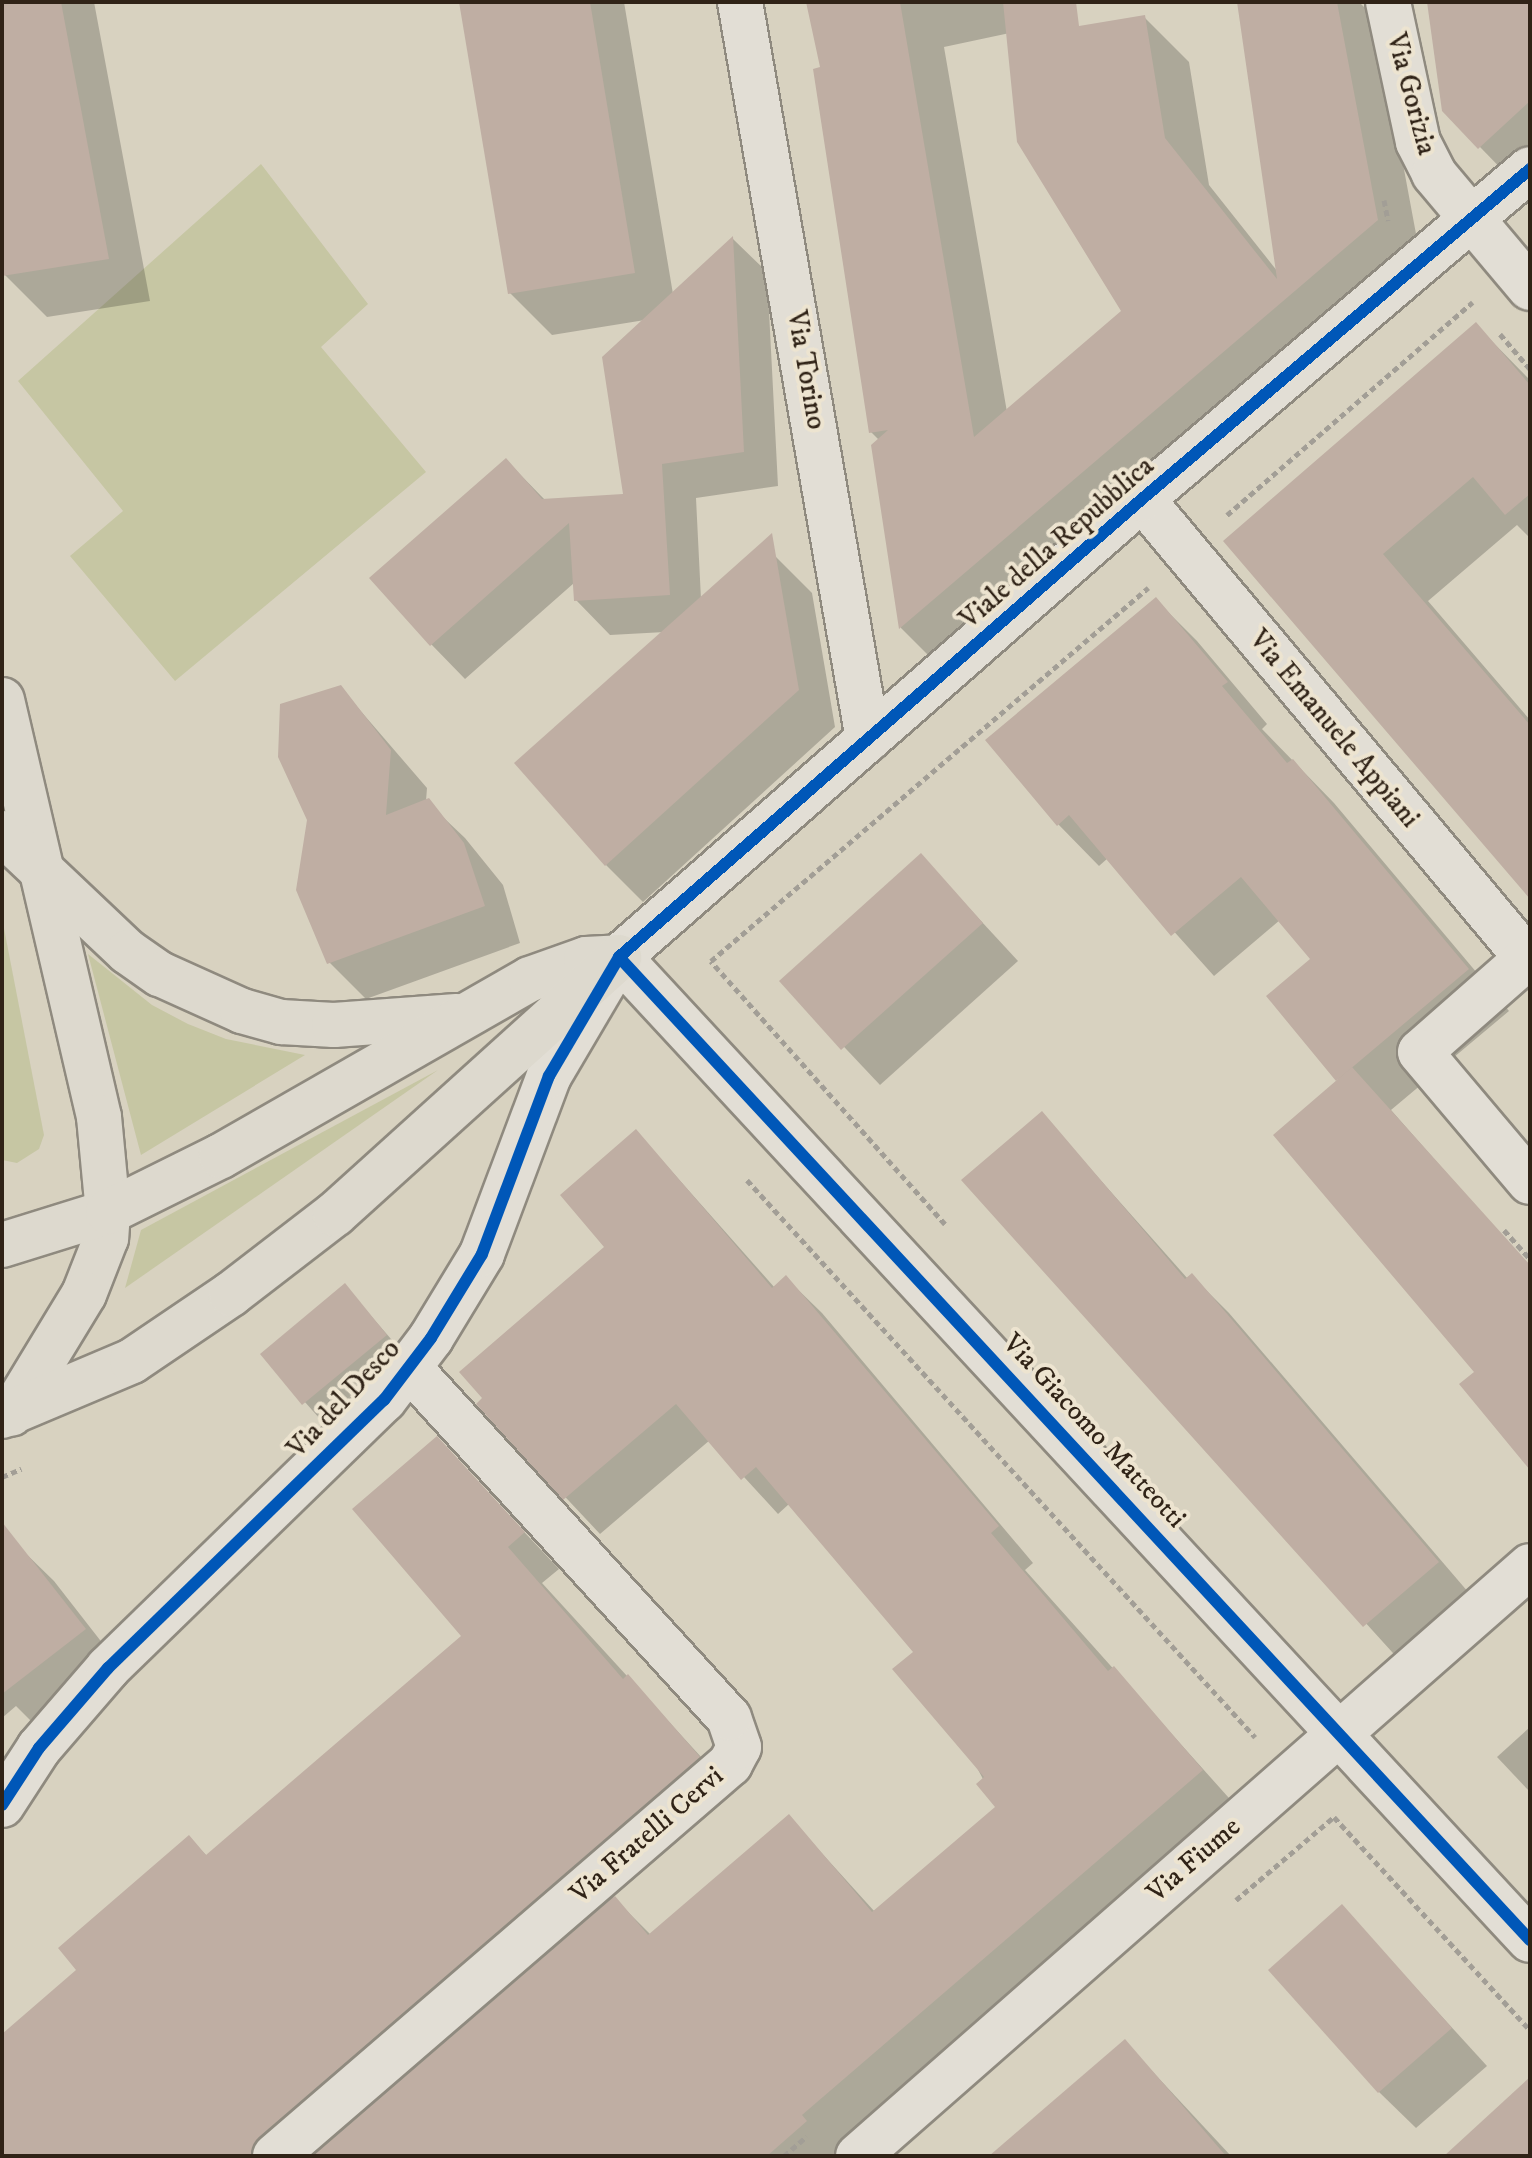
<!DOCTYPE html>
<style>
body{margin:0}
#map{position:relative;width:1532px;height:2158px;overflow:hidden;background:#d8d2c0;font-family:"IM FELL DW Pica",serif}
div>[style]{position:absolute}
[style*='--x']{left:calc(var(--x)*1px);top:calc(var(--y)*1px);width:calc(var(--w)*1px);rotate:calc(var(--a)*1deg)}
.green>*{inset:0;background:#c6c6a3}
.shadow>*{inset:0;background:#0003}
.building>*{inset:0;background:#bfaea3}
.path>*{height:5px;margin-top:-2.5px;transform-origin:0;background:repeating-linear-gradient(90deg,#a29e96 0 6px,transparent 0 10px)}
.roads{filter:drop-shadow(2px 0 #8f8a7f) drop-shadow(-2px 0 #8f8a7f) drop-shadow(0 2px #8f8a7f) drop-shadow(0 -2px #8f8a7f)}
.minor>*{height:44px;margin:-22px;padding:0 22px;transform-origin:22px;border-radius:22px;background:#e2ded5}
.major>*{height:44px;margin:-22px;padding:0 22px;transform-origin:22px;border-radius:22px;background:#ddd9ce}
.cycleway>*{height:12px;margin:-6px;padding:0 6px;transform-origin:6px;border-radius:6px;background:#0057b8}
span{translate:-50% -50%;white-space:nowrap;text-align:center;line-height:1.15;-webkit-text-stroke:8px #ede4d0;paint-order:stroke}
.street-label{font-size:28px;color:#302317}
.frame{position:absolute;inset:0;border:4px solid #302317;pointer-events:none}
</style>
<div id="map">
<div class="green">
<div style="clip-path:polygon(261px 164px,368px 304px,321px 347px,426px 472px,175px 681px,70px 556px,123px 511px,18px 381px)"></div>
<div style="clip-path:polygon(2px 918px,44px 1135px,39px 1149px,17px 1163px,2px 1160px)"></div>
<div style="clip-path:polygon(88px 954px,152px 1005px,188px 1024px,226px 1039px,305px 1055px,141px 1155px)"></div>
<div style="clip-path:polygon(438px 1070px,125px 1288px,141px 1230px)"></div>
</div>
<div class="shadow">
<div style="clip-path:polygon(2px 2px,94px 2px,150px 301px,47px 317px,5px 275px)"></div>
<div style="clip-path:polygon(461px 2px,624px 2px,673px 294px,733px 239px,767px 272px,778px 486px,696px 498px,701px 599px,775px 556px,812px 593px,835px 727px,643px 902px,606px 865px,665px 632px,610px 635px,576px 600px,574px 583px,465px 679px,431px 644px,506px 460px,546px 501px,625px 496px,645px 320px,552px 335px,510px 293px)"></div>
<div style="clip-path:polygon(808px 2px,1037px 2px,1042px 26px,944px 47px,1007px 412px,1124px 312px,1144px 17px,1189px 62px,1209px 185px,1278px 272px,1239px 2px,1359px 2px,1376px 19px,1422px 266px,946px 673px,901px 628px,873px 445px,879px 440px,871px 432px,822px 69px)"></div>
<div style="clip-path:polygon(1429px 2px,1530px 2px,1530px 172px,1516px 184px,1480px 147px)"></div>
<div style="clip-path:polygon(1476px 325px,1530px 380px,1530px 538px,1517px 525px,1428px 601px,1530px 720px,1530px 896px,1226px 541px)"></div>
<div style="clip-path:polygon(1156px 600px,1197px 641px,1267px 724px,1262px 729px,1334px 803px,1509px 1011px,1391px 1110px,1530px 1268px,1530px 1467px,1476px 1372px,1339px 1081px,1313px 959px,1280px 920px,1214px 976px,1108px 858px,1099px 866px,1058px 824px)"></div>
<div style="clip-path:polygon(340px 687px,427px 788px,426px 801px,465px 838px,503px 885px,520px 943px,366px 999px,329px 962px,309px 820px)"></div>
<div style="clip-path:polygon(921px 856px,1018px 961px,880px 1085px,782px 981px)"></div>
<div style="clip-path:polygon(1042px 1114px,1188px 1279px,1192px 1276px,1229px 1313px,1475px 1600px,1402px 1663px,964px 1180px)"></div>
<div style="clip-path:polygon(636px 1131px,775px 1288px,786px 1278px,822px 1313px,1033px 1563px,1025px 1570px,1237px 1807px,836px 2151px,840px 2156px,2px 2156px,2px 2036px,79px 1970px,189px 1838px,208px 1857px,464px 1637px,437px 1439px,559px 1569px,542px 1583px,734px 1793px,613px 1897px,651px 1935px,789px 1817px,875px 1912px,998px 1807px,915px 1652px,789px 1504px,778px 1514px,710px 1440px,600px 1534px,478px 1404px,607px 1248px)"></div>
<div style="clip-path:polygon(345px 1286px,411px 1362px,329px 1429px,262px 1354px)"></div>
<div style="clip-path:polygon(17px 1545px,54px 1581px,121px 1667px,40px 1730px,16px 1706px,2px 1718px,2px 1557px)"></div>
<div style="clip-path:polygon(1530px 1727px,1530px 1792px,1497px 1757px)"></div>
<div style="clip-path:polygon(1342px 1907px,1487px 2066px,1416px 2128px,1379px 2092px)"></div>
<div style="clip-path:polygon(1125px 2042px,1231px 2156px,992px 2156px)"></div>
</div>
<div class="building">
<div style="clip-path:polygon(2px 2px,61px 2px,109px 259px,2px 276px)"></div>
<div style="clip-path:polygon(459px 2px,590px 2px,635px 273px,508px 294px)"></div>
<div style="clip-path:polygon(806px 2px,900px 2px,974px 437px,1121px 311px,1017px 142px,1003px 2px,1076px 2px,1079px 26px,1145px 15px,1165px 138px,1277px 279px,1237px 2px,1337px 2px,1378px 220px,899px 629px,871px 445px,888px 430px,869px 433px,813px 69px,820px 67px)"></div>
<div style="clip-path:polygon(1427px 2px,1530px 2px,1530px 101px,1478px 149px,1442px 111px)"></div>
<div style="clip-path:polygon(733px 236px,744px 452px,662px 464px,670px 595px,574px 601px,569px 523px,430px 646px,369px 578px,506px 458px,542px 499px,623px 494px,602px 357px)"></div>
<div style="clip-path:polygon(1476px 322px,1530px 385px,1530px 494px,1505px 515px,1473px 477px,1383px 554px,1530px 725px,1530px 899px,1223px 541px)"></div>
<div style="clip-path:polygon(772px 533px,799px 690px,605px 866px,514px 763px)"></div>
<div style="clip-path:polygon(1156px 597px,1228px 682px,1222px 686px,1287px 763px,1293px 759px,1469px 969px,1336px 1081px,1266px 996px,1310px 959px,1241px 877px,1171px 936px,1069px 815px,1057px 826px,985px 740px)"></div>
<div style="clip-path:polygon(341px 685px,391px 750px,386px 815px,429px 798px,464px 843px,485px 906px,327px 964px,296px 890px,307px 820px,278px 757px,280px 704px)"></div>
<div style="clip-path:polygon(921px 853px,983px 923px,841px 1050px,779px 981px)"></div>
<div style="clip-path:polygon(1352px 1067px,1530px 1265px,1530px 1470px,1459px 1384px,1474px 1372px,1273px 1135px)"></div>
<div style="clip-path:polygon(1042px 1111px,1185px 1279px,1192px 1273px,1439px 1562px,1363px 1627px,961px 1180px)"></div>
<div style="clip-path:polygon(636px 1129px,772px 1288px,786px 1275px,999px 1526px,991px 1533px,1108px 1671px,1114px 1666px,1203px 1770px,802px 2115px,807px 2121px,767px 2156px,313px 2156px,615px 1896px,648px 1935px,789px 1814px,872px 1912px,995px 1807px,976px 1784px,984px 1777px,892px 1669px,913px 1652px,756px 1467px,741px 1480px,676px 1404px,563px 1500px,476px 1404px,482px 1398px,459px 1372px,604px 1247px,560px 1195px)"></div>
<div style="clip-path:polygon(345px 1283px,387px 1335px,302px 1405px,260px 1354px)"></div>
<div style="clip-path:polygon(437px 1436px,525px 1532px,508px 1547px,623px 1679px,628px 1674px,700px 1757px,259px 2137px,251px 2156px,2px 2156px,2px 2034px,76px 1970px,58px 1948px,189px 1835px,206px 1855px,461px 1636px,352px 1509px)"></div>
<div style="clip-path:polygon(2px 1522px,86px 1629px,2px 1694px)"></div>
<div style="clip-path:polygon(1342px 1904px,1452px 2028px,1378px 2093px,1268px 1970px)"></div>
<div style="clip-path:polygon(1125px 2039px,1226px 2156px,989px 2156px)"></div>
<div style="clip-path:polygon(1530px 2077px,1530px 2156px,1444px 2156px)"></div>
</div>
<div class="path">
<div style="--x:1384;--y:200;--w:21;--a:79"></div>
<div style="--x:1500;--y:334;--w:46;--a:49.4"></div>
<div style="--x:1227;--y:515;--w:325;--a:-40.9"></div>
<div style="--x:747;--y:1180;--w:754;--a:47.63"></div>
<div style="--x:945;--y:1224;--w:352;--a:-131.7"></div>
<div style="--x:711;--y:961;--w:575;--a:-40.48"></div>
<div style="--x:1504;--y:1230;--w:39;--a:48"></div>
<div style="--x:2;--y:1477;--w:21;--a:-23"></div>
<div style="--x:1236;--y:1900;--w:128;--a:-40.3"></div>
<div style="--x:1334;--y:1817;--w:289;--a:47.4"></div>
<div style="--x:784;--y:2156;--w:30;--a:-41"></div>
</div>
<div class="roads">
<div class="minor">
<div style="--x:740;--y:2;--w:748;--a:80.15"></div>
<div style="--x:1388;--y:2;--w:143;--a:77.9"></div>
<div style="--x:1418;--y:142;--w:36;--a:63"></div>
<div style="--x:1434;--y:174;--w:149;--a:49.9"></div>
<div style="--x:1142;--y:499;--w:604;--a:50.04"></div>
<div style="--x:619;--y:957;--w:1340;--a:47.18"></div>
<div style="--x:1527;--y:958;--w:142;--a:138.7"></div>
<div style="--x:1420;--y:1052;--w:170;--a:49.8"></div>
<div style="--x:2;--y:1805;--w:68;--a:-57"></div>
<div style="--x:39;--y:1748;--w:106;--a:-49.2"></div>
<div style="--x:108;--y:1668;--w:385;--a:-44.2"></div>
<div style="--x:384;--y:1400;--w:78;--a:-52.8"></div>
<div style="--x:431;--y:1338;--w:98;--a:-58.7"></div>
<div style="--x:482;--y:1254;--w:190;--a:-69.4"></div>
<div style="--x:549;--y:1076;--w:138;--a:-59.5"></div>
<div style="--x:619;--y:957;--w:695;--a:-41.21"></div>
<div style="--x:1142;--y:499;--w:509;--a:-40.38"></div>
<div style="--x:275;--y:2156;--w:601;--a:-40.75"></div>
<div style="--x:730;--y:1764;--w:19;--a:-62"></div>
<div style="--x:739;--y:1747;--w:31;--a:-109"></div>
<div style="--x:729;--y:1718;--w:474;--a:-132.4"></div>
<div style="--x:858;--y:2156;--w:894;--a:-41.28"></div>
</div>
<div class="major">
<div style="--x:2;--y:700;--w:428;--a:76.9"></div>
<div style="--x:99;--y:1117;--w:95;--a:84.6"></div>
<div style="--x:108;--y:1212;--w:26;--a:94"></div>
<div style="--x:106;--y:1238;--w:60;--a:111.4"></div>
<div style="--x:84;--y:1294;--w:140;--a:121.3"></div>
<div style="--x:2;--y:833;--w:173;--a:43.4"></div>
<div style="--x:128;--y:952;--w:39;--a:35"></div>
<div style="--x:160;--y:974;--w:90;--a:24.3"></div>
<div style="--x:242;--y:1011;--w:41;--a:15.8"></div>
<div style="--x:281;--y:1022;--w:53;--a:3.2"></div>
<div style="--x:334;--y:1025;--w:123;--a:-4.2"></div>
<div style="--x:2;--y:1245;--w:111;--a:-17.3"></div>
<div style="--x:108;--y:1212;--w:126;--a:-26.4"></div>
<div style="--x:221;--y:1156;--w:356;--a:-29.8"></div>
<div style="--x:530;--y:979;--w:59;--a:-19.7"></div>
<div style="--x:586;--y:959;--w:33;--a:-3"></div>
<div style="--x:2;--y:1416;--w:141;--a:-22.9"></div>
<div style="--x:132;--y:1361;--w:120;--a:-34.1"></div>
<div style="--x:231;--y:1294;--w:131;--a:-37.6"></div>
<div style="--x:335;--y:1214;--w:383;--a:-42.1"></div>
</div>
</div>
<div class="cycleway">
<div style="--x:619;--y:957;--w:1340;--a:47.18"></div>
<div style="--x:2;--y:1805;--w:68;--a:-57"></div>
<div style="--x:39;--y:1748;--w:106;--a:-49.2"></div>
<div style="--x:108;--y:1668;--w:385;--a:-44.2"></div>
<div style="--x:384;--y:1400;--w:78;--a:-52.8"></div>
<div style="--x:431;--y:1338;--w:98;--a:-58.7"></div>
<div style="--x:482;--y:1254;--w:190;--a:-69.4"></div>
<div style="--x:549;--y:1076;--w:138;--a:-59.5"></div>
<div style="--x:619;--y:957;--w:695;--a:-41.21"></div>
<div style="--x:1142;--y:499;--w:509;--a:-40.38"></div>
</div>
<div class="street-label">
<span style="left:1411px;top:94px;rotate:75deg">Via Gorizia</span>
<span style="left:806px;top:370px;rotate:80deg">Via Torino</span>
<span style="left:1057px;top:543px;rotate:-41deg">Viale della Repubblica</span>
<span style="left:1334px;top:729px;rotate:50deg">Via Emanuele Appiani</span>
<span style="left:344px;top:1399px;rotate:-47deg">Via del Desco</span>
<span style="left:1094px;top:1431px;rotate:47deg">Via Giacomo Matteotti</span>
<span style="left:647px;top:1835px;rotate:-41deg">Via Fratelli Cervi</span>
<span style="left:1194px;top:1860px;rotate:-41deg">Via Fiume</span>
</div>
<div class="frame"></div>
</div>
